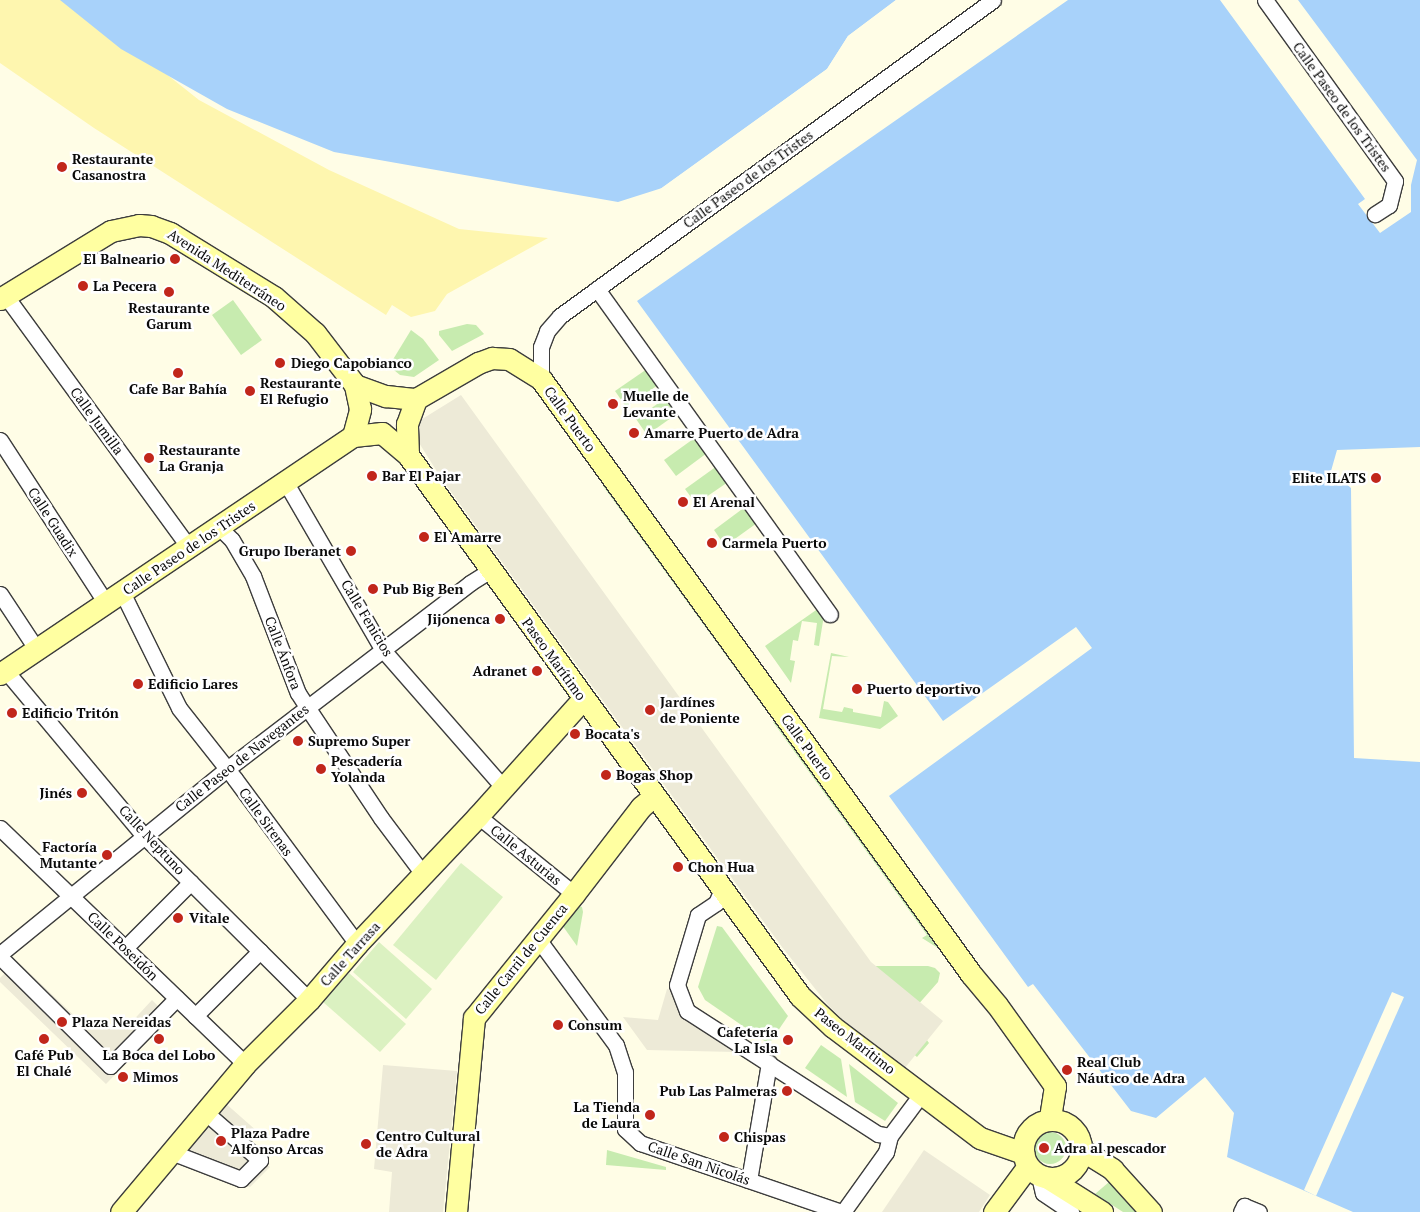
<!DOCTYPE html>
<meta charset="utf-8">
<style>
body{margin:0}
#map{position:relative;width:1420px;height:1212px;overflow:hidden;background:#fffde6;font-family:"PT Serif",serif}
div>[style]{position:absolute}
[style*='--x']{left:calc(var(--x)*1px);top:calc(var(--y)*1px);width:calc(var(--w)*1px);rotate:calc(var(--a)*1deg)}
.green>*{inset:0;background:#c7ebaf}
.round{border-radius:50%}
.sand>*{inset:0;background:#fef6af}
.pitch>*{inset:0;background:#dbf1c1}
.plaza>*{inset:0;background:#edead7}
.water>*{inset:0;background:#a8d2fa}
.pier>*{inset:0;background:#fffde6}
.roads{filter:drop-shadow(1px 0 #3d3d3d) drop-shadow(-1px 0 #3d3d3d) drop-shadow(0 1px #3d3d3d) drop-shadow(0 -1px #3d3d3d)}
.street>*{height:15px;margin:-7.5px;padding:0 7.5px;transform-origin:7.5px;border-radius:7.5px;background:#fff}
.secondary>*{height:21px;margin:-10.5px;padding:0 10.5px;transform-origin:10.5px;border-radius:10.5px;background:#ffffa1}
.secondary>.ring{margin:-10.5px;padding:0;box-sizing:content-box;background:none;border:21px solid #ffffa1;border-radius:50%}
.dots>*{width:14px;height:14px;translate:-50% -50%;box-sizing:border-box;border:2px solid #fff;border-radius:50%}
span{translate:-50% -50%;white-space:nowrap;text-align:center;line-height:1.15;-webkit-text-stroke:5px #fff;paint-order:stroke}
.street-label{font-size:14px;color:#0a0a0a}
.poi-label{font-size:14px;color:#0a0a0a;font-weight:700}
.left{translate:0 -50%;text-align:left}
.right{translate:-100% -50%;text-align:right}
</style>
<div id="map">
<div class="green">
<div style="clip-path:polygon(233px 300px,262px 340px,241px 355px,212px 315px)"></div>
<div style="clip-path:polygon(467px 324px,476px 325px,484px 334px,452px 351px,439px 335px,439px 331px)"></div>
<div style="clip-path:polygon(411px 330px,423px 339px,439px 360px,414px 377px,400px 375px,389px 366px)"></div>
<div style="clip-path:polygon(647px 369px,658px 385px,626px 407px,615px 391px)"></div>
<div style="clip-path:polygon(667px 397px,678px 413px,647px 435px,636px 419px)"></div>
<div style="clip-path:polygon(696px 437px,707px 453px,676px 476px,664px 460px)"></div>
<div style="clip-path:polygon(717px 466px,728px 482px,696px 504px,685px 489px)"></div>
<div style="clip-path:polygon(605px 485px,766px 707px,764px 708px,603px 486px)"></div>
<div style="clip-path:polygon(745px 507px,757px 523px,725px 546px,714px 530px)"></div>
<div style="clip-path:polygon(819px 608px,824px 615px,819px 646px,814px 645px,817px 623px,802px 621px,798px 641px,793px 640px,790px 660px,795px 661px,791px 683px,765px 646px)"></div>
<div style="clip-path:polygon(831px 653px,849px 657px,832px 656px,823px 709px,842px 712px,844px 707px,853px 709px,853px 712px,881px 717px,884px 701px,888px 702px,898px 716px,880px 729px,819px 718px)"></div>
<div style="clip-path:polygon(776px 721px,941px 950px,922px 938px,927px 935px,773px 722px)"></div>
<div style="clip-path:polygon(576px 905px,582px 907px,583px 912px,577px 946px,562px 925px)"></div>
<div style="clip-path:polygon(717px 926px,722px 927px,788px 1016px,769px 1044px,705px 1000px,698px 987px)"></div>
<div style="clip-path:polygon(874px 966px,928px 966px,935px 968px,940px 973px,938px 982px,909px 1015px,929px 1043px,917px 1057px,818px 971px)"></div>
<div style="clip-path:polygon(821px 1045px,841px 1059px,847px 1097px,805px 1068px)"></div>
<div style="clip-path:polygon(849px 1064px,898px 1103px,885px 1121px,855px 1102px)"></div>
<div class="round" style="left:1034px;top:1132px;width:32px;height:32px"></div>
<div style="clip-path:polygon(607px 1150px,666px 1167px,666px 1170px,606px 1165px)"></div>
<div style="clip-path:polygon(1109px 1182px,1136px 1212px,1123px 1212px,1095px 1194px)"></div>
</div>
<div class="sand">
<div style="clip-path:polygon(0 0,77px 0,97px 19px,199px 100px,329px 170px,459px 229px,548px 238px,447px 294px,435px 311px,411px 317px,392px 305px,386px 315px,94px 128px,0 63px)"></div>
</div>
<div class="pitch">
<div style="clip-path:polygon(461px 863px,503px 897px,436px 980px,393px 945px)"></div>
<div style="clip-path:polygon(379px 942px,432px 989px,406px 1019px,353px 972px)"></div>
<div style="clip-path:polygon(349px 973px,406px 1024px,380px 1052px,323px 1002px)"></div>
</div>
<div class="plaza">
<div style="clip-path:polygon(461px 395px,871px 962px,943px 1021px,904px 1069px,857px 1034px,828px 1005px,782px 947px,441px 478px,416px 438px,419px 421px)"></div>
<div style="clip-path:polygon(17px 961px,86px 1027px,126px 1028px,152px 1000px,170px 1018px,106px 1084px,0 982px,0 978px)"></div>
<div style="clip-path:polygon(667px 989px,673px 991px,682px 1014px,736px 1052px,647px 1050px,623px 1017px,658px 1020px)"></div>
<div style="clip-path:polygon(383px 1065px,457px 1071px,443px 1212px,389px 1212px,392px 1172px,374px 1169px)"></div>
<div style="clip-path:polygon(224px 1102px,259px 1133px,246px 1148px,270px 1167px,250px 1187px,174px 1158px)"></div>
<div style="clip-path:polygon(924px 1150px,990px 1195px,979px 1212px,882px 1212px)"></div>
</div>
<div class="water">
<div style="clip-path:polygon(60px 0,896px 0,848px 36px,827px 69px,662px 188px,618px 202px,334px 152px,227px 109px,121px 49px)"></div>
<div style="clip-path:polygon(1068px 0,1220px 0,1365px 199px,1358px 204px,1380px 233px,1411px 212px,1411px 168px,1294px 0,1420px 0,1420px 447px,1337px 450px,1331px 471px,1351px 488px,1354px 758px,1420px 762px,1420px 1212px,1353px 1212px,1227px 1157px,1234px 1113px,1205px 1077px,1156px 1118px,1131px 1111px,1033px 984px,1028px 987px,889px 796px,1092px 648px,1076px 627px,943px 721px,637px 301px)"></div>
</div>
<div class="pier">
<div style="clip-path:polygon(896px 0,899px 0,850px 38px,829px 71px,664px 190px,656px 192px,827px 69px,848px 36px)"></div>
<div style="clip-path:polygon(1291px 0,1298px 0,1417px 160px,1411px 185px,1408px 181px,1408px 168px)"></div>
<div style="clip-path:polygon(1392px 992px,1404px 997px,1316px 1196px,1304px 1190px)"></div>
</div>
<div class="roads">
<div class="street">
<div style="--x:1265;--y:0;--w:223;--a:54.3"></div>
<div style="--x:1395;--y:181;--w:25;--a:104"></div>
<div style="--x:1389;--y:205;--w:17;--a:147"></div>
<div style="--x:597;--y:289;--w:400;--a:54.4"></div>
<div style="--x:5;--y:295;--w:312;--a:53.9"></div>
<div style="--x:541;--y:379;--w:32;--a:-90"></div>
<div style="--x:541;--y:347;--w:17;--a:-69"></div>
<div style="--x:547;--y:331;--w:20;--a:-49"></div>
<div style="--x:560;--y:316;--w:536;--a:-36.12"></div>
<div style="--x:0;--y:440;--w:194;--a:57"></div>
<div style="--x:286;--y:483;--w:193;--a:59.9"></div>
<div style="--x:383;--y:650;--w:182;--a:48.8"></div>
<div style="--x:219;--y:527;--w:18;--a:45"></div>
<div style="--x:232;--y:540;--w:42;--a:59.7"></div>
<div style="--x:253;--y:576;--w:125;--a:69"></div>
<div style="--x:298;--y:693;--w:17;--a:57"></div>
<div style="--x:307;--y:707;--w:133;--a:56.3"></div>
<div style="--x:381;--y:818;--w:70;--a:53.1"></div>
<div style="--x:122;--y:592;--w:129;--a:63.8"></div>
<div style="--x:179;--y:708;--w:90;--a:51.7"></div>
<div style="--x:235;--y:779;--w:205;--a:53.5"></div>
<div style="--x:0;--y:594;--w:67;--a:56.5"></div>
<div style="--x:6;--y:671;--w:217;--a:50.1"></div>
<div style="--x:145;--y:837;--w:231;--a:44.8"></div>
<div style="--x:478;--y:816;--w:124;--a:39.1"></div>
<div style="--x:0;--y:828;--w:340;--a:43.9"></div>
<div style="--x:722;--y:889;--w:15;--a:113"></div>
<div style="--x:716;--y:903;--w:22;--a:146"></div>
<div style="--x:698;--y:915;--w:73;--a:106.7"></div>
<div style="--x:677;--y:985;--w:28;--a:69"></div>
<div style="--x:687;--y:1011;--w:227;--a:32.8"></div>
<div style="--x:878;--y:1134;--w:12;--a:9"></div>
<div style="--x:538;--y:939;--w:132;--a:53.7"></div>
<div style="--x:616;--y:1045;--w:28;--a:72"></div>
<div style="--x:625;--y:1072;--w:57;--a:90"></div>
<div style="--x:625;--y:1129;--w:21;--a:43"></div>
<div style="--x:640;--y:1143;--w:213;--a:18.9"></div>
<div style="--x:125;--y:948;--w:93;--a:-45"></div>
<div style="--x:0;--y:954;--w:293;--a:-39.2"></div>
<div style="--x:227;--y:769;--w:306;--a:-37.4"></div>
<div style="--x:470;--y:583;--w:25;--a:-32"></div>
<div style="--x:0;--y:957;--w:155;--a:44.7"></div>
<div style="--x:110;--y:1066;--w:95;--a:-45.4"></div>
<div style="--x:195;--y:1016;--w:92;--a:-45"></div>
<div style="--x:171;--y:1152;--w:75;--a:21.1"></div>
<div style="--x:241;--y:1179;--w:27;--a:-45"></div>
<div style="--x:260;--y:1160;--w:73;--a:-138.9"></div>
<div style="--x:1039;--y:1176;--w:17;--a:77"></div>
<div style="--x:1043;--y:1193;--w:34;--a:34"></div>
<div style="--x:749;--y:1180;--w:119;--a:-80.3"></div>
<div style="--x:843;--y:1212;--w:74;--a:-54.4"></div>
<div style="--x:886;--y:1152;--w:16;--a:-76"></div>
<div style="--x:890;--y:1136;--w:54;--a:-53.3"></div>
<div style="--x:1241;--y:1212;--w:7;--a:-63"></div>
<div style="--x:1244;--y:1206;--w:16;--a:22"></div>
</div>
<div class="secondary">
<div style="--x:0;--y:299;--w:130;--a:-31.5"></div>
<div style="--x:111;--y:231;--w:29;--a:-12"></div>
<div style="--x:139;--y:225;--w:12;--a:5"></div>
<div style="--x:151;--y:226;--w:20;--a:20"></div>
<div style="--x:170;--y:233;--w:122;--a:31.6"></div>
<div style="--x:274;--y:297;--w:55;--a:41.3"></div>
<div style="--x:315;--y:333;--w:66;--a:52.4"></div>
<div style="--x:355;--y:385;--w:33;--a:20"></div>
<div style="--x:386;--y:396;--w:30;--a:6"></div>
<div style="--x:416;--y:399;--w:72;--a:-30.1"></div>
<div style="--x:478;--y:363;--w:15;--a:-20"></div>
<div style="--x:492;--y:358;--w:17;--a:3"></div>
<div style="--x:509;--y:359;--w:38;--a:32"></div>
<div style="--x:541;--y:379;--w:734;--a:54.14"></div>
<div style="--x:971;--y:974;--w:40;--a:50"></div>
<div style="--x:997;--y:1005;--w:100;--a:54.4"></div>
<div style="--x:1055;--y:1086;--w:33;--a:99"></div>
<div style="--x:353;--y:436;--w:28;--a:-75"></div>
<div style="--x:360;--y:409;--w:25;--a:-102"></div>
<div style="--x:408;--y:455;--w:31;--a:-92"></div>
<div style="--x:407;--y:424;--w:27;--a:-70"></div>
<div style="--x:0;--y:674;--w:426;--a:-34"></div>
<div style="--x:353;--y:436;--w:29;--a:-6"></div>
<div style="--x:382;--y:433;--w:34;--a:40"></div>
<div style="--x:408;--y:455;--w:668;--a:54.07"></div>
<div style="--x:800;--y:996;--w:45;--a:43.2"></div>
<div style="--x:833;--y:1027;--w:184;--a:37.1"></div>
<div style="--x:980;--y:1138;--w:46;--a:19.2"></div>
<div class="ring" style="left:1023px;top:1120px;width:37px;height:37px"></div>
<div style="--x:1082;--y:1150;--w:36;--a:32"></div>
<div style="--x:1112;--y:1169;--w:58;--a:47.8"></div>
<div style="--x:1048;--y:1178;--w:64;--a:32.2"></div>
<div style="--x:121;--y:1212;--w:193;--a:-50"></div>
<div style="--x:245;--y:1064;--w:91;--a:-45"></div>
<div style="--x:309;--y:1000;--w:74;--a:-49.4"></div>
<div style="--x:357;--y:944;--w:176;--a:-46.6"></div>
<div style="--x:478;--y:816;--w:157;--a:-48.1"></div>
<div style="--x:456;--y:1212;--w:195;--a:-84.7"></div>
<div style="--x:474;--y:1018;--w:159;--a:-51.1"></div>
<div style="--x:574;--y:894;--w:110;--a:-52.4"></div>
<div style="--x:641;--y:807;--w:17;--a:-40"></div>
<div style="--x:994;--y:1212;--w:57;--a:-53.5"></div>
</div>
</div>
<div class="dots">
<div style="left:62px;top:167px;background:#c1261b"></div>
<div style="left:175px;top:259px;background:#c1261b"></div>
<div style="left:83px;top:286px;background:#c1261b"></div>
<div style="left:169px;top:292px;background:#c1261b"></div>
<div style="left:280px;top:363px;background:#c1261b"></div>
<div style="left:178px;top:373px;background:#c1261b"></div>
<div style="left:250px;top:391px;background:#c1261b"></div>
<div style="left:613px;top:404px;background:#c1261b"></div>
<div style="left:634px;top:433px;background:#c1261b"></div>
<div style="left:149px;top:458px;background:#c1261b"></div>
<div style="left:372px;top:476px;background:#c1261b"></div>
<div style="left:1376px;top:478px;background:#c1261b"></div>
<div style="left:683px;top:502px;background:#c1261b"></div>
<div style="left:424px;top:537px;background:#c1261b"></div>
<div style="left:712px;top:543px;background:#c1261b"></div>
<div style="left:351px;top:551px;background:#c1261b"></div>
<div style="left:373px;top:589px;background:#c1261b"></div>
<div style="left:500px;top:619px;background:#c1261b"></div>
<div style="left:537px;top:671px;background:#c1261b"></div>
<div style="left:138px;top:684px;background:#c1261b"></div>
<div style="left:857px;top:689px;background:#c1261b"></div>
<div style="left:650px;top:710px;background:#c1261b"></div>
<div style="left:12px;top:713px;background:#c1261b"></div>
<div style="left:575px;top:734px;background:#c1261b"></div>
<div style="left:298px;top:741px;background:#c1261b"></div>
<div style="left:321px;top:769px;background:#c1261b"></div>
<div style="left:606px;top:775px;background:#c1261b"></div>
<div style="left:82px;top:793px;background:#c1261b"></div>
<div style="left:107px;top:855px;background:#c1261b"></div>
<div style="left:678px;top:867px;background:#c1261b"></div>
<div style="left:178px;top:918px;background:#c1261b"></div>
<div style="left:62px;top:1022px;background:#c1261b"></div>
<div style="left:558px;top:1025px;background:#c1261b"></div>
<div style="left:44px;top:1039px;background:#c1261b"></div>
<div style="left:159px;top:1039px;background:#c1261b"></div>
<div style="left:788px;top:1040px;background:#c1261b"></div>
<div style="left:1067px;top:1070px;background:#c1261b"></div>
<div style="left:123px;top:1077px;background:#c1261b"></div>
<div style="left:787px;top:1091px;background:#c1261b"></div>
<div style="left:650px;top:1115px;background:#c1261b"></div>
<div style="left:724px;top:1137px;background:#c1261b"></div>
<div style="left:221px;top:1141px;background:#c1261b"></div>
<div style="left:366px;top:1144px;background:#c1261b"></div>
<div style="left:1044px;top:1148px;background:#c1261b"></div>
</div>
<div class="street-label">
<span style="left:1342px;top:107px;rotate:54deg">Calle Paseo de los Tristes</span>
<span style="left:748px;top:179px;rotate:-36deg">Calle Paseo de los Tristes</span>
<span style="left:227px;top:270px;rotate:33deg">Avenida Mediterráneo</span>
<span style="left:570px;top:419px;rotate:54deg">Calle Puerto</span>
<span style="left:97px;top:421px;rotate:54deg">Calle Jumilla</span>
<span style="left:53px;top:522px;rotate:57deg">Calle Guadix</span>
<span style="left:189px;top:548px;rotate:-34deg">Calle Paseo de los Tristes</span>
<span style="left:367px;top:618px;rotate:59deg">Calle Fenicios</span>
<span style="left:283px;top:653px;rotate:69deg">Calle Ánfora</span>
<span style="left:554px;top:659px;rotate:54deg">Paseo Marítimo</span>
<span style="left:807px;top:747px;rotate:54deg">Calle Puerto</span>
<span style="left:242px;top:758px;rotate:-38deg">Calle Paseo de Navegantes</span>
<span style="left:266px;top:822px;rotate:54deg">Calle Sirenas</span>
<span style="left:152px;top:840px;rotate:47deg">Calle Neptuno</span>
<span style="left:526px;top:855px;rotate:39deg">Calle Asturias</span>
<span style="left:123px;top:946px;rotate:44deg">Calle Poseidón</span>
<span style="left:350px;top:954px;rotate:-48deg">Calle Tarrasa</span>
<span style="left:521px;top:959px;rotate:-51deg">Calle Carril de Cuenca</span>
<span style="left:855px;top:1041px;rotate:38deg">Paseo Marítimo</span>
<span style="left:699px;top:1163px;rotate:19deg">Calle San Nicolás</span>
</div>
<div class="poi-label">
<span class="left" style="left:72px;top:167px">Restaurante<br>Casanostra</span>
<span class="right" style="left:165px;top:259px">El Balneario</span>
<span class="left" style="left:93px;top:286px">La Pecera</span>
<span style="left:169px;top:316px">Restaurante<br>Garum</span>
<span class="left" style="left:291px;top:363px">Diego Capobianco</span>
<span class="left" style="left:260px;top:391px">Restaurante<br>El Refugio</span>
<span style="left:178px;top:389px">Cafe Bar Bahía</span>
<span class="left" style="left:623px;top:404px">Muelle de<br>Levante</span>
<span class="left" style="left:644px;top:433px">Amarre Puerto de Adra</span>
<span class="left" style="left:159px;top:458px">Restaurante<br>La Granja</span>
<span class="left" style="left:382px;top:476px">Bar El Pajar</span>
<span class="right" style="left:1366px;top:478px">Elite ILATS</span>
<span class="left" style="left:693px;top:502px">El Arenal</span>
<span class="left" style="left:434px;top:537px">El Amarre</span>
<span class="left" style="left:722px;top:543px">Carmela Puerto</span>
<span class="right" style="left:341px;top:551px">Grupo Iberanet</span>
<span class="left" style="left:383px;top:589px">Pub Big Ben</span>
<span class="right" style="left:490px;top:619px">Jijonenca</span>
<span class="right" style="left:527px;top:671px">Adranet</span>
<span class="left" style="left:148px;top:684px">Edificio Lares</span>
<span class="left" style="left:867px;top:689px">Puerto deportivo</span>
<span class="left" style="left:660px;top:710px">Jardínes<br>de Poniente</span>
<span class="left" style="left:22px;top:713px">Edificio Tritón</span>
<span class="left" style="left:585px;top:734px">Bocata's</span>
<span class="left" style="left:308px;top:741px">Supremo Super</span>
<span class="left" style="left:331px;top:769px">Pescadería<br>Yolanda</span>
<span class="left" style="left:616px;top:775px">Bogas Shop</span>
<span class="right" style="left:72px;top:793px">Jinés</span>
<span class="right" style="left:97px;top:855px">Factoría<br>Mutante</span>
<span class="left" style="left:688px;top:867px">Chon Hua</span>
<span class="left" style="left:189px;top:918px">Vitale</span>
<span class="left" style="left:72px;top:1022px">Plaza Nereidas</span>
<span class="left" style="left:568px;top:1025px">Consum</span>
<span class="right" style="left:778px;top:1040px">Cafetería<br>La Isla</span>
<span style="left:44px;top:1063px">Café Pub<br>El Chalé</span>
<span style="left:159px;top:1055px">La Boca del Lobo</span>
<span class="left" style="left:1077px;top:1070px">Real Club<br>Náutico de Adra</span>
<span class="left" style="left:133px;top:1077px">Mimos</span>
<span class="right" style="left:777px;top:1091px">Pub Las Palmeras</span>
<span class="right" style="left:640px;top:1115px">La Tienda<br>de Laura</span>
<span class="left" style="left:231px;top:1141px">Plaza Padre<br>Alfonso Arcas</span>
<span class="left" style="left:376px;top:1144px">Centro Cultural<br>de Adra</span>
<span class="left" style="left:734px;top:1137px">Chispas</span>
<span class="left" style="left:1054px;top:1148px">Adra al pescador</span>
</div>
</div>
